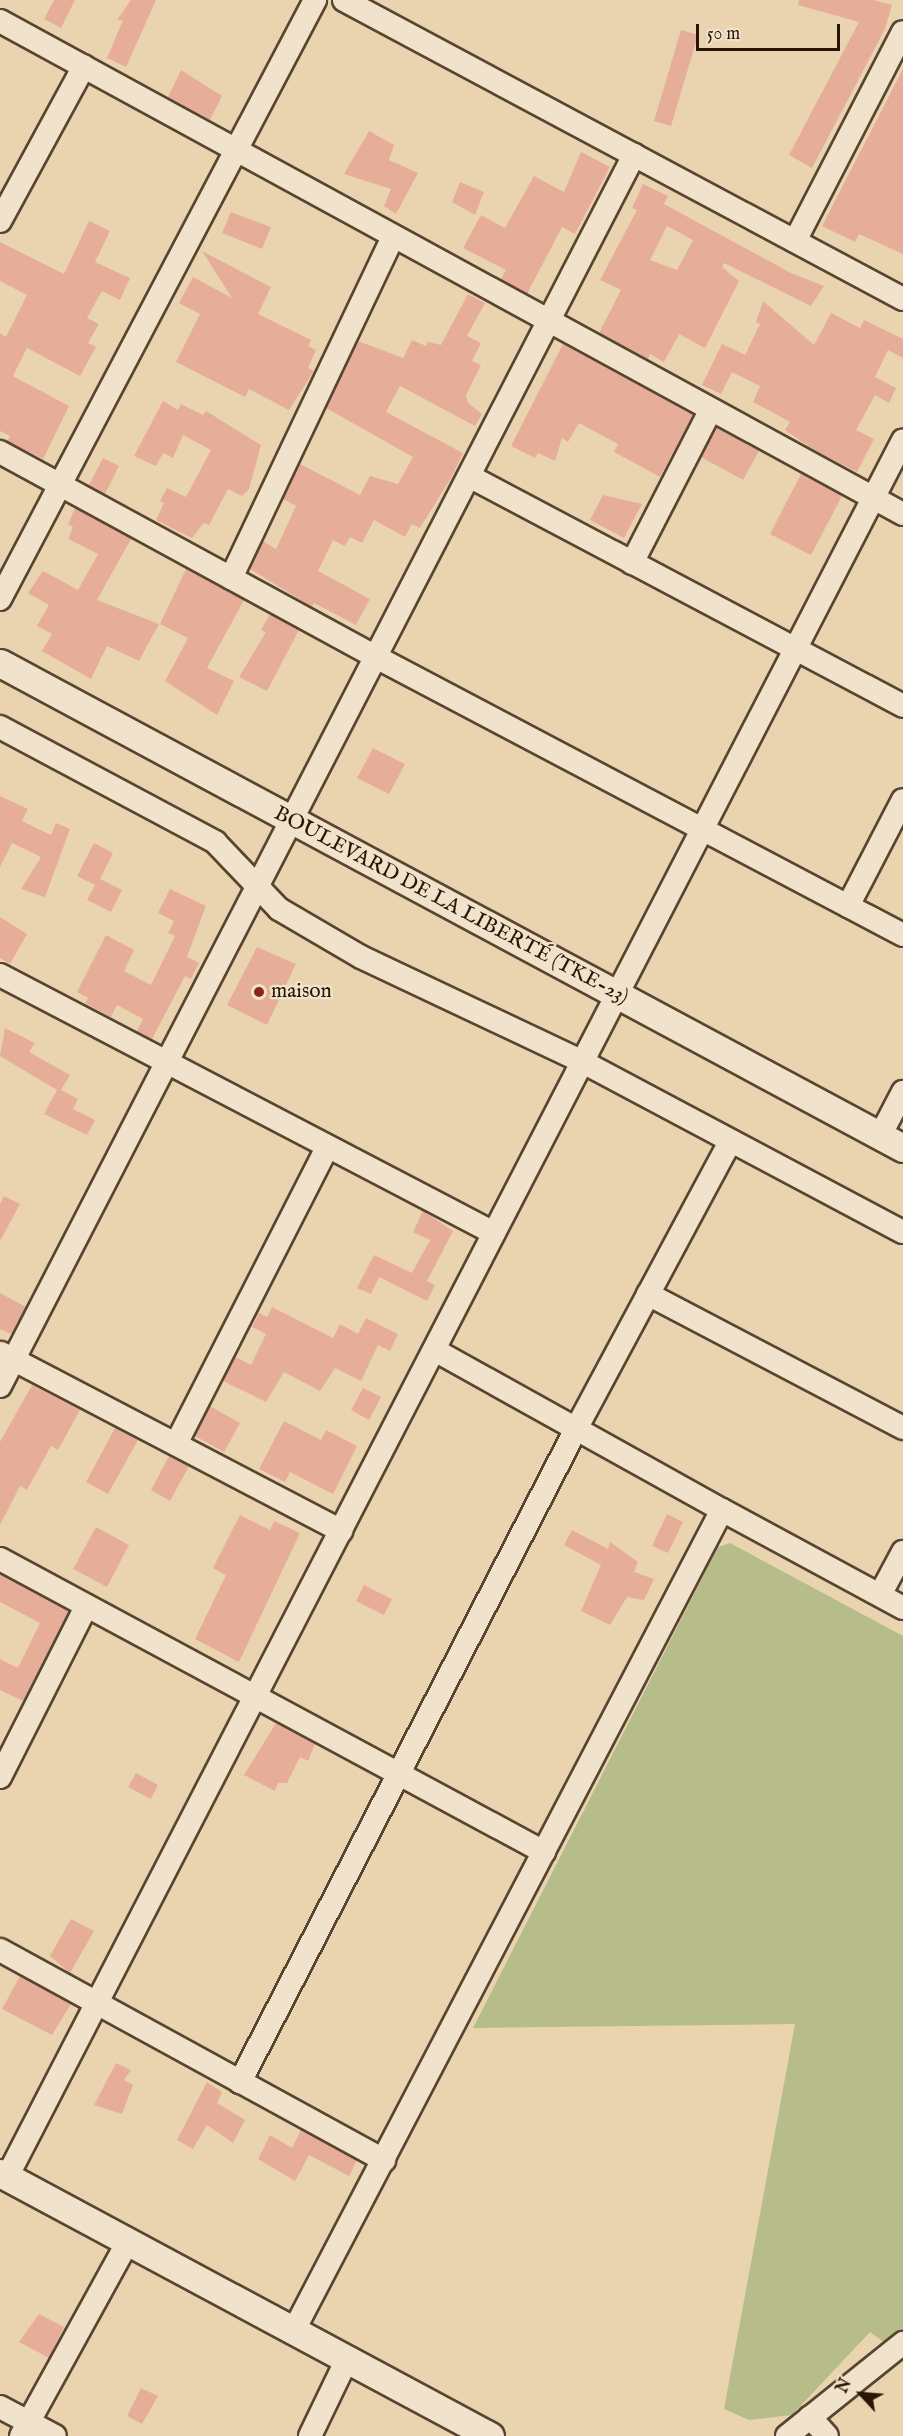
<!DOCTYPE html>
<meta charset="utf-8">
<style>
body{margin:0}
#map{position:relative;width:903px;height:2436px;overflow:hidden;background:#ead4af;font-family:"IM FELL English",serif}
div>[style]{position:absolute}
[style*='--x']{left:calc(var(--x)*1px);top:calc(var(--y)*1px);width:calc(var(--w)*1px);rotate:calc(var(--a)*1deg)}
.green>*{inset:0;background:#b6bd8b}
.building>*{inset:0;background:#e6ae98}
.roads{filter:drop-shadow(2px 0 #584531) drop-shadow(-2px 0 #584531) drop-shadow(0 2px #584531) drop-shadow(0 -2px #584531)}
.minor>*{height:22px;margin:-11px;padding:0 11px;transform-origin:11px;border-radius:11px;background:#f1e3cb}
.tertiary>*{height:27px;margin:-13.5px;padding:0 13.5px;transform-origin:13.5px;border-radius:13.5px;background:#f1e3cb}
.dots>*{width:16px;height:16px;translate:-50% -50%;box-sizing:border-box;border:3px solid #f1e3cb;border-radius:50%}
span{translate:-50% -50%;white-space:nowrap;text-align:center;line-height:1.15;-webkit-text-stroke:4.5px #f1e3cb;paint-order:stroke}
.street-label{font-size:21px;color:#281507}
.poi-label{font-size:21px;color:#281507}
.left{translate:0 -50%;text-align:left}
.north{position:absolute;left:831px;top:2364px;width:60px;height:60px;-webkit-text-stroke:4px #f1e3cb;paint-order:stroke;rotate:296deg;font-size:16px;font-weight:700;line-height:24px;text-align:center;color:#281507}
.north::after{content:'';display:block;margin:auto;width:21px;height:27px;background:#281507;clip-path:polygon(50% 0,100% 100%,50% 72%,0 100%)}
.scale{position:absolute;left:696px;top:24px;width:144px;height:27px;box-sizing:border-box;border:3px solid #281507;border-top:0;padding-left:8px;font-size:18px;line-height:21px;white-space:nowrap;color:#281507;-webkit-text-stroke:4px #f1e3cb;paint-order:stroke}
</style>
<div id="map">
<div class="green">
<div style="clip-path:polygon(730px 1543px,903px 1636px,903px 2333px,889px 2346px,870px 2332px,792px 2415px,749px 2420px,724px 2409px,795px 2024px,473px 2028px,718px 1547px)"></div>
</div>
<div class="building">
<div style="clip-path:polygon(54px 0,75px 0,61px 28px,44px 19px)"></div>
<div style="clip-path:polygon(131px 0,156px 0,126px 67px,107px 58px,123px 20px,117px 20px)"></div>
<div style="clip-path:polygon(799px 0,873px 0,892px 5px,885px 29px,812px 168px,789px 155px,859px 22px,798px 5px)"></div>
<div style="clip-path:polygon(681px 30px,698px 35px,671px 126px,654px 121px)"></div>
<div style="clip-path:polygon(903px 69px,903px 254px,859px 234px,855px 242px,822px 226px)"></div>
<div style="clip-path:polygon(181px 70px,222px 96px,210px 120px,168px 97px)"></div>
<div style="clip-path:polygon(369px 131px,394px 145px,389px 160px,418px 173px,396px 214px,384px 206px,391px 189px,344px 174px)"></div>
<div style="clip-path:polygon(581px 152px,610px 167px,575px 234px,562px 227px,527px 294px,501px 279px,506px 270px,463px 248px,481px 215px,505px 228px,534px 176px,564px 192px)"></div>
<div style="clip-path:polygon(460px 182px,484px 192px,475px 215px,452px 202px)"></div>
<div style="clip-path:polygon(evenodd,643px 184px,668px 196px,664px 204px,791px 273px,824px 286px,811px 306px,724px 263px,722px 267px,739px 281px,705px 348px,679px 334px,664px 362px,650px 354px,648px 359px,599px 333px,621px 290px,600px 280px,637px 210px,632px 208px,643px 184px,667px 226px,693px 240px,677px 270px,650px 260px,667px 226px)"></div>
<div style="clip-path:polygon(231px 212px,271px 227px,262px 249px,222px 233px)"></div>
<div style="clip-path:polygon(89px 221px,110px 231px,95px 262px,130px 278px,120px 300px,102px 291px,87px 318px,99px 324px,88px 343px,96px 347px,80px 376px,27px 348px,13px 376px,69px 406px,43px 459px,7px 441px,10px 436px,0 431px,0 333px,6px 337px,27px 295px,0 281px,0 242px,64px 274px)"></div>
<div style="clip-path:polygon(202px 251px,271px 287px,258px 314px,311px 340px,308px 346px,316px 350px,308px 368px,314px 371px,289px 410px,249px 389px,245px 397px,176px 362px,200px 314px,179px 303px,193px 277px,232px 298px)"></div>
<div style="clip-path:polygon(468px 294px,485px 303px,467px 336px,481px 343px,472px 361px,481px 365px,466px 395px,468px 403px,482px 414px,475px 426px,400px 386px,386px 412px,463px 453px,451px 478px,420px 528px,412px 524px,405px 537px,374px 520px,362px 543px,350px 537px,345px 546px,333px 540px,318px 571px,370px 599px,356px 625px,314px 603px,312px 607px,250px 569px,263px 541px,276px 549px,296px 506px,283px 499px,300px 464px,360px 495px,370px 476px,398px 484px,413px 457px,326px 408px,358px 341px,403px 358px,412px 340px,426px 346px,428px 342px,441px 345px)"></div>
<div style="clip-path:polygon(763px 301px,814px 345px,831px 313px,860px 328px,864px 320px,903px 339px,903px 358px,888px 350px,875px 377px,896px 388px,889px 403px,875px 395px,856px 430px,874px 439px,857px 472px,814px 450px,785px 430px,790px 422px,753px 402px,760px 386px,732px 372px,721px 394px,702px 385px,722px 344px,745px 355px,760px 324px,756px 322px)"></div>
<div style="clip-path:polygon(563px 344px,693px 415px,660px 477px,614px 452px,618px 444px,579px 423px,568px 442px,562px 438px,555px 461px,538px 453px,535px 458px,511px 446px)"></div>
<div style="clip-path:polygon(163px 401px,178px 410px,181px 404px,203px 415px,206px 411px,261px 445px,249px 489px,242px 496px,228px 489px,209px 525px,204px 523px,192px 538px,156px 520px,164px 503px,160px 501px,167px 488px,186px 497px,211px 450px,183px 435px,173px 458px,163px 453px,156px 466px,134px 456px)"></div>
<div style="clip-path:polygon(717px 428px,759px 451px,743px 480px,701px 457px)"></div>
<div style="clip-path:polygon(103px 458px,119px 466px,105px 494px,89px 485px)"></div>
<div style="clip-path:polygon(801px 474px,842px 496px,811px 555px,770px 534px)"></div>
<div style="clip-path:polygon(603px 495px,642px 504px,624px 538px,590px 520px)"></div>
<div style="clip-path:polygon(75px 508px,131px 539px,97px 600px,159px 624px,139px 661px,107px 646px,91px 679px,42px 651px,52px 634px,37px 626px,49px 605px,28px 593px,43px 571px,78px 590px,98px 554px,68px 539px,73px 527px,68px 524px)"></div>
<div style="clip-path:polygon(186px 569px,244px 600px,207px 668px,234px 681px,217px 715px,165px 681px,188px 638px,160px 624px)"></div>
<div style="clip-path:polygon(270px 614px,299px 630px,267px 691px,239px 677px,266px 632px,261px 630px)"></div>
<div style="clip-path:polygon(373px 748px,405px 764px,389px 794px,357px 778px)"></div>
<div style="clip-path:polygon(0 796px,28px 809px,22px 821px,51px 835px,56px 823px,70px 829px,45px 897px,21px 889px,41px 857px,12px 843px,0 867px)"></div>
<div style="clip-path:polygon(94px 843px,113px 853px,100px 879px,122px 890px,111px 912px,87px 900px,95px 885px,77px 876px)"></div>
<div style="clip-path:polygon(170px 889px,206px 906px,187px 957px,199px 963px,191px 979px,185px 976px,152px 1039px,137px 1031px,143px 1019px,117px 1005px,111px 1017px,85px 1003px,88px 998px,77px 992px,106px 935px,134px 950px,124px 971px,151px 985px,175px 936px,168px 933px,174px 921px,158px 913px)"></div>
<div style="clip-path:polygon(0 917px,27px 934px,10px 964px,0 958px)"></div>
<div style="clip-path:polygon(257px 947px,296px 964px,267px 1025px,227px 1005px)"></div>
<div style="clip-path:polygon(5px 1028px,35px 1043px,29px 1052px,70px 1075px,61px 1090px,78px 1099px,73px 1109px,95px 1120px,87px 1135px,44px 1114px,57px 1090px,0 1056px)"></div>
<div style="clip-path:polygon(4px 1196px,20px 1204px,0 1241px,0 1204px)"></div>
<div style="clip-path:polygon(423px 1211px,453px 1231px,427px 1281px,435px 1285px,427px 1301px,379px 1277px,371px 1294px,357px 1288px,374px 1255px,412px 1273px,430px 1240px,413px 1232px)"></div>
<div style="clip-path:polygon(0 1293px,26px 1307px,11px 1334px,0 1329px)"></div>
<div style="clip-path:polygon(272px 1307px,333px 1338px,340px 1324px,358px 1334px,366px 1318px,398px 1334px,390px 1351px,378px 1345px,361px 1381px,335px 1368px,320px 1391px,284px 1372px,266px 1402px,223px 1381px,236px 1357px,251px 1365px,266px 1334px,252px 1327px,259px 1313px,267px 1317px)"></div>
<div style="clip-path:polygon(32px 1385px,80px 1410px,58px 1450px,51px 1446px,27px 1490px,20px 1486px,0 1525px,0 1442px)"></div>
<div style="clip-path:polygon(363px 1388px,381px 1397px,369px 1420px,351px 1410px)"></div>
<div style="clip-path:polygon(210px 1406px,240px 1423px,224px 1452px,195px 1436px)"></div>
<div style="clip-path:polygon(284px 1421px,321px 1440px,326px 1430px,357px 1446px,333px 1494px,290px 1472px,285px 1482px,259px 1469px)"></div>
<div style="clip-path:polygon(115px 1428px,138px 1440px,108px 1494px,86px 1482px)"></div>
<div style="clip-path:polygon(169px 1456px,189px 1466px,170px 1501px,151px 1490px)"></div>
<div style="clip-path:polygon(667px 1514px,683px 1522px,668px 1553px,652px 1546px)"></div>
<div style="clip-path:polygon(240px 1515px,270px 1530px,274px 1521px,300px 1533px,239px 1662px,195px 1639px,226px 1575px,213px 1568px)"></div>
<div style="clip-path:polygon(96px 1527px,129px 1545px,107px 1587px,73px 1569px)"></div>
<div style="clip-path:polygon(572px 1530px,608px 1549px,610px 1542px,638px 1562px,634px 1572px,654px 1579px,644px 1600px,627px 1597px,610px 1625px,581px 1611px,601px 1565px,564px 1545px)"></div>
<div style="clip-path:polygon(0 1574px,69px 1611px,23px 1701px,0 1690px,0 1659px,18px 1668px,40px 1623px,0 1602px)"></div>
<div style="clip-path:polygon(364px 1585px,392px 1599px,384px 1615px,356px 1601px)"></div>
<div style="clip-path:polygon(276px 1723px,315px 1744px,308px 1761px,300px 1757px,287px 1783px,278px 1783px,275px 1791px,244px 1775px)"></div>
<div style="clip-path:polygon(136px 1773px,158px 1785px,151px 1799px,128px 1787px)"></div>
<div style="clip-path:polygon(71px 1919px,94px 1931px,70px 1973px,50px 1956px)"></div>
<div style="clip-path:polygon(20px 1976px,71px 2004px,52px 2035px,2px 2009px)"></div>
<div style="clip-path:polygon(116px 2063px,131px 2070px,124px 2080px,133px 2085px,122px 2114px,94px 2105px)"></div>
<div style="clip-path:polygon(207px 2082px,222px 2092px,217px 2103px,245px 2120px,233px 2143px,207px 2125px,193px 2149px,177px 2140px)"></div>
<div style="clip-path:polygon(301px 2130px,357px 2160px,349px 2176px,309px 2155px,295px 2181px,258px 2159px,270px 2135px,292px 2148px)"></div>
<div style="clip-path:polygon(39px 2314px,64px 2327px,49px 2358px,19px 2342px)"></div>
<div style="clip-path:polygon(141px 2388px,158px 2396px,142px 2424px,127px 2416px)"></div>
</div>
<div class="roads">
<div class="minor">
<div style="--x:344;--y:0;--w:634;--a:28.14"></div>
<div style="--x:0;--y:21;--w:1029;--a:28.63"></div>
<div style="--x:0;--y:221;--w:176;--a:-61.5"></div>
<div style="--x:795;--y:241;--w:235;--a:-62.7"></div>
<div style="--x:0;--y:452;--w:428;--a:28.6"></div>
<div style="--x:376;--y:657;--w:596;--a:27.81"></div>
<div style="--x:469;--y:476;--w:491;--a:27.9"></div>
<div style="--x:632;--y:563;--w:171;--a:-62.8"></div>
<div style="--x:231;--y:578;--w:378;--a:-64.6"></div>
<div style="--x:0;--y:599;--w:677;--a:-62.26"></div>
<div style="--x:0;--y:727;--w:244;--a:28.1"></div>
<div style="--x:215;--y:842;--w:93;--a:46.3"></div>
<div style="--x:279;--y:909;--w:95;--a:30.3"></div>
<div style="--x:361;--y:957;--w:246;--a:25.3"></div>
<div style="--x:583;--y:1062;--w:362;--a:28"></div>
<div style="--x:848;--y:906;--w:119;--a:-62.6"></div>
<div style="--x:0;--y:975;--w:557;--a:27.58"></div>
<div style="--x:880;--y:1136;--w:50;--a:-62.4"></div>
<div style="--x:648;--y:1294;--w:288;--a:27.7"></div>
<div style="--x:1;--y:1353;--w:384;--a:27.6"></div>
<div style="--x:0;--y:1386;--w:1385;--a:-62.75"></div>
<div style="--x:176;--y:1444;--w:331;--a:-63"></div>
<div style="--x:722;--y:1510;--w:206;--a:28.4"></div>
<div style="--x:0;--y:1559;--w:618;--a:28.31"></div>
<div style="--x:880;--y:1595;--w:49;--a:-61.9"></div>
<div style="--x:0;--y:1777;--w:191;--a:-63.2"></div>
<div style="--x:0;--y:1950;--w:438;--a:28.7"></div>
<div style="--x:240;--y:2082;--w:734;--a:-62.77"></div>
<div style="--x:576;--y:1429;--w:326;--a:-61.8"></div>
<div style="--x:7;--y:2177;--w:1954;--a:-62.71"></div>
<div style="--x:294;--y:2330;--w:925;--a:-62.44"></div>
<div style="--x:722;--y:1510;--w:329;--a:-150.9"></div>
<div style="--x:0;--y:2407;--w:62;--a:27.8"></div>
<div style="--x:810;--y:2417;--w:25;--a:48"></div>
<div style="--x:21;--y:2436;--w:220;--a:-61.2"></div>
<div style="--x:310;--y:2436;--w:85;--a:-64.3"></div>
<div style="--x:787;--y:2436;--w:149;--a:-38.7"></div>
</div>
<div class="tertiary">
<div style="--x:0;--y:663;--w:1025;--a:28.24"></div>
<div style="--x:0;--y:2173;--w:556;--a:28.22"></div>
</div>
</div>
<div class="dots">
<div style="left:259px;top:992px;background:#8f2418"></div>
</div>
<div class="street-label">
<span style="left:451px;top:906px;rotate:28deg">BOULEVARD DE LA LIBERTÉ (TKE-23)</span>
</div>
<div class="poi-label">
<span class="left" style="left:271px;top:992px">maison</span>
</div>
<div class="north">N</div>
<div class="scale">50 m</div>
</div>
